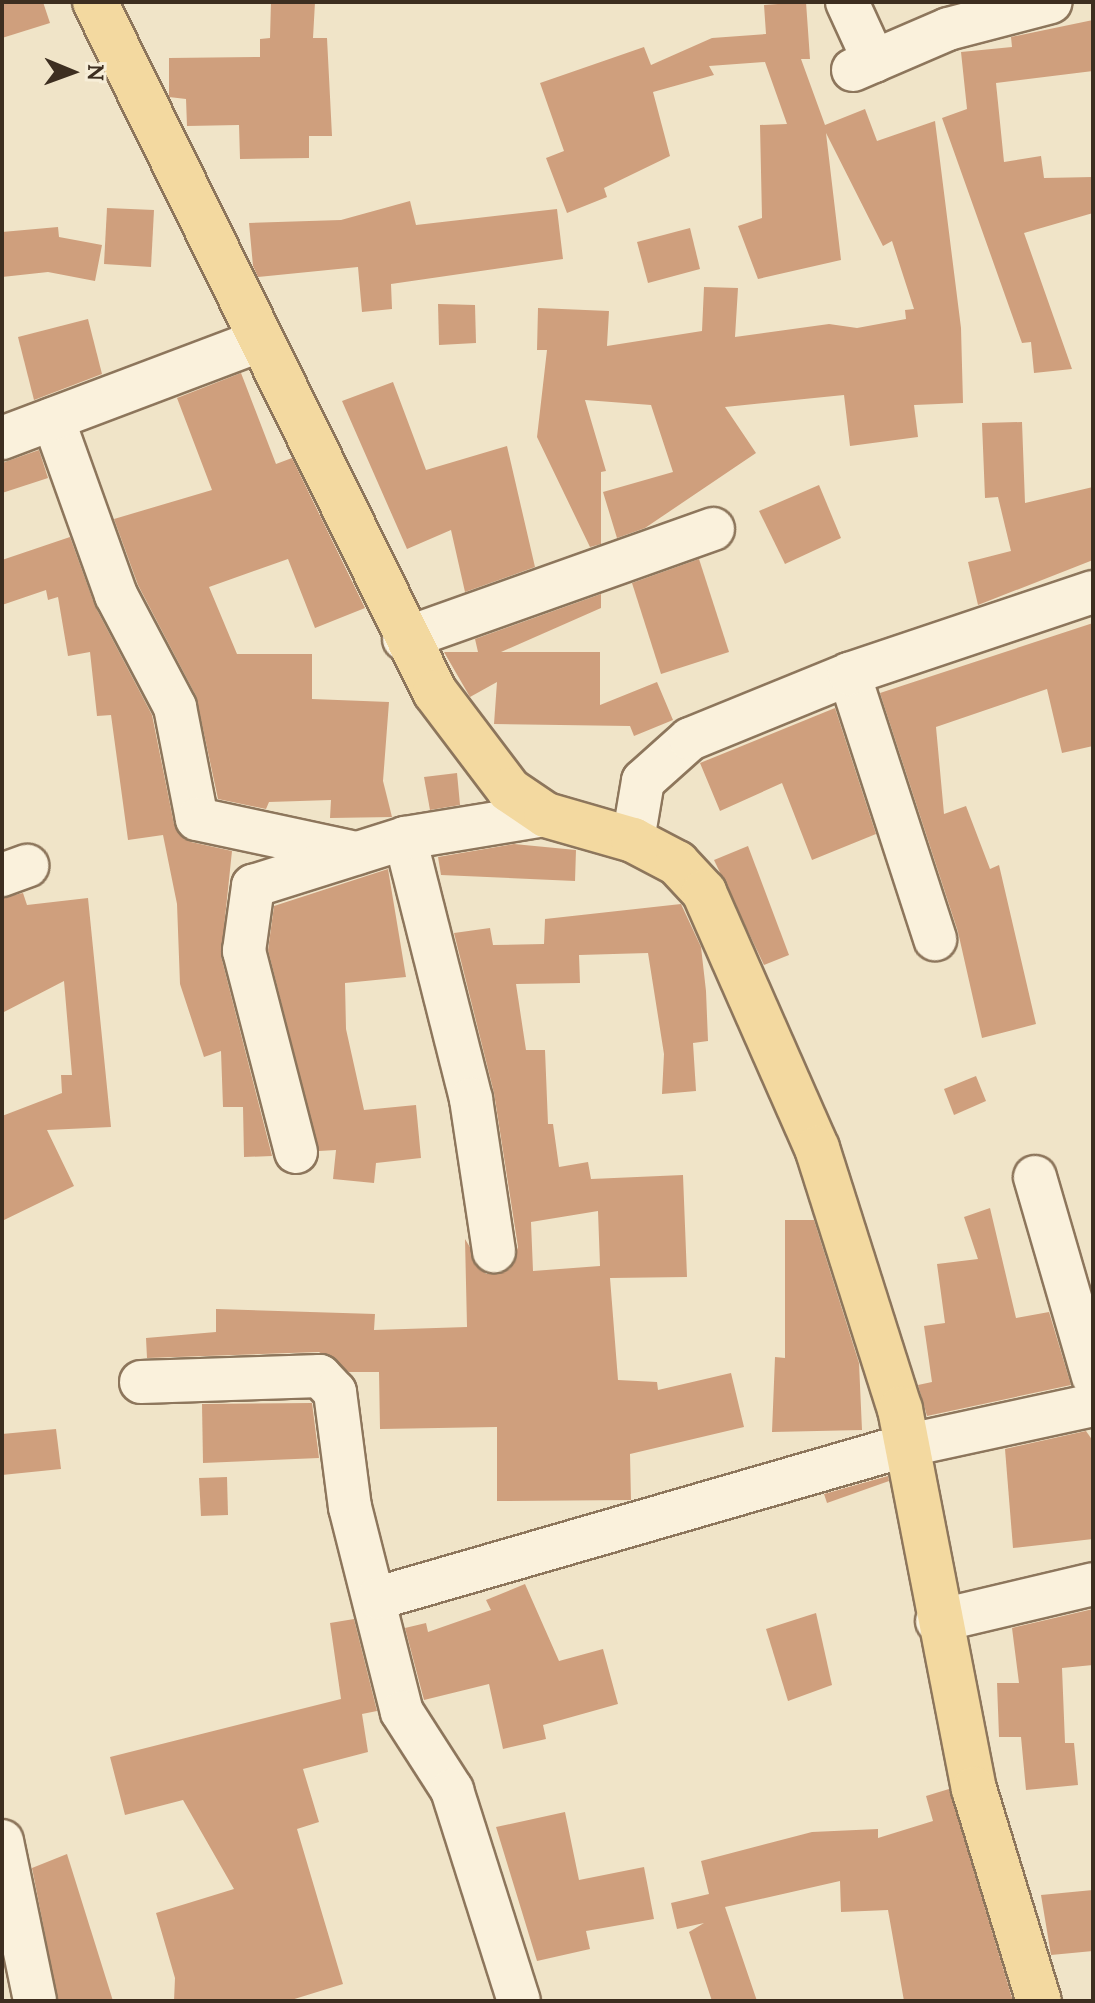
<!DOCTYPE html>
<style>
body{margin:0}
#map{position:relative;width:1095px;height:2003px;overflow:hidden;background:#f0e4c8;font-family:Lora,serif}
div>[style]{position:absolute}
[style*='--x']{left:calc(var(--x)*1px);top:calc(var(--y)*1px);width:calc(var(--w)*1px);rotate:calc(var(--a)*1deg)}
.building>*{inset:0;background:#cf9f7d}
.roads{filter:drop-shadow(2px 0 #8d765c) drop-shadow(-2px 0 #8d765c) drop-shadow(0 2px #8d765c) drop-shadow(0 -2px #8d765c)}
.minor>*{height:42px;margin:-21px;padding:0 21px;transform-origin:21px;border-radius:21px;background:#faf1dc}
.major>*{height:44px;margin:-22px;padding:0 22px;transform-origin:22px;border-radius:22px;background:#f3d9a0}
span{translate:-50% -50%;white-space:nowrap;text-align:center;line-height:1.15;-webkit-text-stroke:6px #f7eed8;paint-order:stroke}
.frame{position:absolute;inset:0;border:4px solid #3d2e20;pointer-events:none}
.north{position:absolute;left:32px;top:32px;width:80px;height:80px;-webkit-text-stroke:6px #f7eed8;paint-order:stroke;rotate:91deg;font-size:22px;font-weight:700;line-height:32px;text-align:center;color:#3d2e20}
.north::after{content:'';display:block;margin:auto;width:28px;height:36px;background:#3d2e20;clip-path:polygon(50% 0,100% 100%,50% 72%,0 100%)}
</style>
<div id="map">
<div class="building">
<div style="clip-path:polygon(2px 2px,43px 2px,50px 23px,2px 38px)"></div>
<div style="clip-path:polygon(271px 2px,315px 2px,313px 38px,327px 38px,332px 136px,309px 136px,309px 158px,240px 159px,239px 125px,187px 126px,186px 99px,169px 97px,169px 58px,260px 57px,260px 39px,270px 38px)"></div>
<div style="clip-path:polygon(806px 2px,810px 59px,801px 59px,825px 125px,865px 109px,877px 141px,935px 121px,961px 328px,963px 403px,914px 405px,918px 437px,850px 446px,844px 395px,725px 407px,756px 453px,645px 528px,617px 538px,603px 492px,673px 472px,651px 405px,585px 400px,606px 471px,601px 472px,601px 544px,590px 547px,537px 437px,547px 350px,537px 350px,538px 308px,609px 311px,607px 346px,702px 331px,704px 287px,738px 288px,735px 337px,829px 324px,857px 328px,906px 319px,905px 310px,914px 309px,892px 241px,883px 246px,826px 133px,841px 260px,758px 279px,738px 226px,762px 218px,760px 125px,787px 124px,765px 62px,709px 66px,714px 75px,653px 92px,670px 156px,604px 188px,607px 197px,567px 213px,546px 158px,564px 151px,540px 83px,644px 47px,651px 65px,712px 38px,766px 34px,764px 5px)"></div>
<div style="clip-path:polygon(1093px 20px,1093px 71px,996px 83px,1004px 162px,1041px 156px,1044px 178px,1093px 177px,1093px 213px,1024px 233px,1072px 369px,1034px 373px,1031px 342px,1022px 343px,942px 118px,967px 109px,961px 52px,1012px 47px,1011px 37px)"></div>
<div style="clip-path:polygon(410px 201px,416px 225px,557px 209px,563px 259px,391px 284px,392px 309px,362px 312px,358px 267px,258px 277px,253px 266px,249px 223px,341px 220px)"></div>
<div style="clip-path:polygon(107px 208px,154px 210px,151px 267px,104px 264px)"></div>
<div style="clip-path:polygon(58px 227px,59px 237px,102px 245px,95px 281px,48px 272px,2px 277px,2px 232px)"></div>
<div style="clip-path:polygon(690px 228px,700px 269px,648px 283px,637px 242px)"></div>
<div style="clip-path:polygon(438px 304px,475px 305px,476px 343px,439px 345px)"></div>
<div style="clip-path:polygon(88px 319px,102px 374px,34px 400px,18px 337px)"></div>
<div style="clip-path:polygon(241px 373px,276px 464px,292px 458px,365px 608px,315px 628px,288px 559px,209px 587px,237px 654px,312px 654px,312px 699px,389px 702px,383px 781px,392px 817px,330px 818px,331px 800px,269px 802px,266px 809px,218px 799px,196px 696px,138px 585px,114px 519px,212px 490px,177px 398px)"></div>
<div style="clip-path:polygon(393px 382px,426px 470px,507px 446px,535px 567px,465px 592px,451px 530px,407px 549px,342px 401px)"></div>
<div style="clip-path:polygon(1022px 422px,1025px 503px,1093px 487px,1093px 560px,978px 605px,968px 562px,1011px 551px,998px 497px,985px 498px,982px 423px)"></div>
<div style="clip-path:polygon(39px 450px,48px 478px,2px 493px,2px 463px)"></div>
<div style="clip-path:polygon(819px 485px,841px 538px,785px 564px,759px 511px)"></div>
<div style="clip-path:polygon(70px 537px,95px 606px,152px 715px,174px 824px,191px 842px,232px 851px,221px 956px,272px 1156px,244px 1157px,243px 1107px,223px 1107px,221px 1051px,204px 1057px,180px 984px,177px 904px,163px 835px,128px 840px,111px 715px,97px 716px,90px 652px,68px 656px,58px 597px,48px 600px,46px 590px,2px 605px,2px 560px)"></div>
<div style="clip-path:polygon(699px 559px,729px 652px,661px 674px,632px 583px)"></div>
<div style="clip-path:polygon(601px 594px,601px 608px,501px 652px,600px 652px,600px 705px,657px 682px,673px 720px,634px 736px,630px 726px,494px 724px,497px 682px,470px 697px,444px 652px,478px 652px,475px 639px)"></div>
<div style="clip-path:polygon(1093px 623px,1093px 746px,1062px 753px,1047px 689px,936px 727px,944px 814px,966px 806px,990px 869px,999px 865px,1036px 1024px,982px 1038px,958px 932px,880px 693px)"></div>
<div style="clip-path:polygon(835px 708px,876px 834px,812px 860px,782px 783px,720px 811px,700px 763px)"></div>
<div style="clip-path:polygon(457px 773px,460px 805px,430px 810px,424px 777px)"></div>
<div style="clip-path:polygon(514px 844px,576px 850px,575px 881px,441px 875px,438px 857px)"></div>
<div style="clip-path:polygon(748px 846px,789px 955px,764px 965px,714px 860px)"></div>
<div style="clip-path:polygon(388px 869px,406px 977px,345px 983px,346px 1029px,364px 1110px,416px 1105px,421px 1158px,376px 1163px,374px 1183px,333px 1179px,336px 1150px,319px 1151px,268px 950px,274px 906px)"></div>
<div style="clip-path:polygon(23px 893px,27px 905px,88px 898px,111px 1127px,47px 1130px,74px 1186px,2px 1221px,2px 1116px,62px 1093px,61px 1075px,72px 1075px,64px 981px,2px 1013px,2px 898px)"></div>
<div style="clip-path:polygon(evenodd,681px 904px,701px 947px,706px 991px,708px 1041px,693px 1043px,696px 1091px,662px 1094px,664px 1054px,648px 953px,579px 955px,580px 983px,516px 984px,526px 1050px,545px 1050px,548px 1124px,553px 1124px,559px 1167px,588px 1162px,591px 1179px,683px 1175px,687px 1277px,610px 1278px,618px 1380px,657px 1382px,658px 1390px,731px 1373px,744px 1427px,630px 1454px,631px 1500px,497px 1501px,497px 1427px,380px 1429px,379px 1372px,349px 1372px,319px 1352px,147px 1358px,146px 1338px,216px 1332px,216px 1309px,375px 1314px,374px 1330px,467px 1327px,465px 1239px,486px 1274px,510px 1269px,518px 1247px,494px 1093px,454px 933px,490px 928px,493px 945px,544px 944px,545px 919px,681px 904px,598px 1211px,600px 1266px,533px 1271px,531px 1222px,598px 1211px)"></div>
<div style="clip-path:polygon(976px 1076px,986px 1101px,954px 1115px,944px 1089px)"></div>
<div style="clip-path:polygon(990px 1208px,1016px 1318px,1049px 1312px,1071px 1385px,927px 1416px,918px 1385px,932px 1382px,924px 1326px,945px 1323px,937px 1264px,978px 1259px,964px 1217px)"></div>
<div style="clip-path:polygon(785px 1220px,814px 1220px,859px 1363px,862px 1430px,772px 1432px,775px 1357px,785px 1358px)"></div>
<div style="clip-path:polygon(312px 1403px,319px 1458px,203px 1463px,202px 1404px)"></div>
<div style="clip-path:polygon(56px 1429px,61px 1469px,2px 1475px,2px 1434px)"></div>
<div style="clip-path:polygon(1086px 1431px,1093px 1441px,1093px 1539px,1013px 1548px,1005px 1449px)"></div>
<div style="clip-path:polygon(888px 1476px,889px 1481px,827px 1503px,824px 1494px)"></div>
<div style="clip-path:polygon(227px 1477px,228px 1515px,201px 1516px,199px 1478px)"></div>
<div style="clip-path:polygon(525px 1584px,559px 1661px,603px 1649px,618px 1704px,543px 1725px,546px 1739px,503px 1749px,489px 1684px,424px 1700px,405px 1628px,426px 1623px,428px 1632px,491px 1610px,486px 1600px)"></div>
<div style="clip-path:polygon(1093px 1609px,1093px 1665px,1062px 1668px,1065px 1743px,1074px 1743px,1078px 1785px,1026px 1790px,1021px 1737px,999px 1737px,997px 1683px,1019px 1683px,1012px 1628px)"></div>
<div style="clip-path:polygon(816px 1613px,832px 1685px,788px 1701px,766px 1629px)"></div>
<div style="clip-path:polygon(354px 1619px,377px 1711px,362px 1714px,368px 1752px,303px 1769px,319px 1822px,297px 1829px,343px 1984px,288px 2001px,174px 2001px,175px 1978px,156px 1913px,234px 1889px,183px 1800px,125px 1815px,110px 1757px,341px 1699px,330px 1623px)"></div>
<div style="clip-path:polygon(949px 1789px,1013px 2001px,904px 2001px,888px 1910px,841px 1912px,840px 1881px,725px 1907px,757px 2001px,712px 2001px,689px 1932px,704px 1923px,677px 1929px,671px 1903px,709px 1894px,701px 1861px,812px 1832px,878px 1829px,878px 1838px,933px 1821px,926px 1796px)"></div>
<div style="clip-path:polygon(565px 1812px,579px 1880px,644px 1867px,654px 1919px,586px 1931px,590px 1949px,537px 1961px,496px 1827px)"></div>
<div style="clip-path:polygon(67px 1854px,113px 2001px,58px 2001px,32px 1868px)"></div>
<div style="clip-path:polygon(1093px 1890px,1093px 1951px,1051px 1955px,1041px 1895px)"></div>
</div>
<div class="roads">
<div class="minor">
<div style="--x:847;--y:2;--w:65;--a:65.4"></div>
<div style="--x:853;--y:70;--w:103;--a:-23.3"></div>
<div style="--x:948;--y:29;--w:106;--a:-14.7"></div>
<div style="--x:53;--y:419;--w:187;--a:70.3"></div>
<div style="--x:116;--y:595;--w:127;--a:62.2"></div>
<div style="--x:175;--y:707;--w:114;--a:78.9"></div>
<div style="--x:197;--y:819;--w:163;--a:12.1"></div>
<div style="--x:2;--y:438;--w:275;--a:-20.7"></div>
<div style="--x:404;--y:639;--w:328;--a:-19.6"></div>
<div style="--x:849;--y:674;--w:279;--a:72"></div>
<div style="--x:405;--y:838;--w:269;--a:75.8"></div>
<div style="--x:471;--y:1099;--w:154;--a:81.4"></div>
<div style="--x:633;--y:840;--w:60;--a:-80.4"></div>
<div style="--x:643;--y:781;--w:63;--a:-41.8"></div>
<div style="--x:690;--y:739;--w:172;--a:-22.2"></div>
<div style="--x:849;--y:674;--w:257;--a:-18.6"></div>
<div style="--x:2;--y:875;--w:27;--a:-20"></div>
<div style="--x:296;--y:1152;--w:208;--a:-104.5"></div>
<div style="--x:244;--y:951;--w:66;--a:-82.1"></div>
<div style="--x:253;--y:886;--w:159;--a:-17.5"></div>
<div style="--x:405;--y:838;--w:143;--a:-9.3"></div>
<div style="--x:1035;--y:1177;--w:207;--a:73.8"></div>
<div style="--x:141;--y:1382;--w:179;--a:-1.9"></div>
<div style="--x:320;--y:1376;--w:22;--a:47"></div>
<div style="--x:335;--y:1392;--w:116;--a:82.6"></div>
<div style="--x:350;--y:1507;--w:211;--a:75.8"></div>
<div style="--x:402;--y:1712;--w:93;--a:57.3"></div>
<div style="--x:452;--y:1790;--w:221;--a:72.4"></div>
<div style="--x:378;--y:1598;--w:548;--a:-16.12"></div>
<div style="--x:904;--y:1446;--w:193;--a:-12.2"></div>
<div style="--x:937;--y:1621;--w:160;--a:-13.3"></div>
<div style="--x:2;--y:1841;--w:163;--a:78.3"></div>
</div>
<div class="major">
<div style="--x:95;--y:2;--w:769;--a:63.77"></div>
<div style="--x:435;--y:692;--w:123;--a:52.9"></div>
<div style="--x:509;--y:790;--w:45;--a:34"></div>
<div style="--x:546;--y:815;--w:91;--a:16"></div>
<div style="--x:633;--y:840;--w:50;--a:27.6"></div>
<div style="--x:677;--y:863;--w:40;--a:47"></div>
<div style="--x:704;--y:892;--w:280;--a:66.2"></div>
<div style="--x:817;--y:1148;--w:274;--a:72.4"></div>
<div style="--x:900;--y:1409;--w:387;--a:79"></div>
<div style="--x:974;--y:1789;--w:222;--a:73"></div>
</div>
</div>
<div class="frame"></div>
<div class="north">N</div>
</div>
